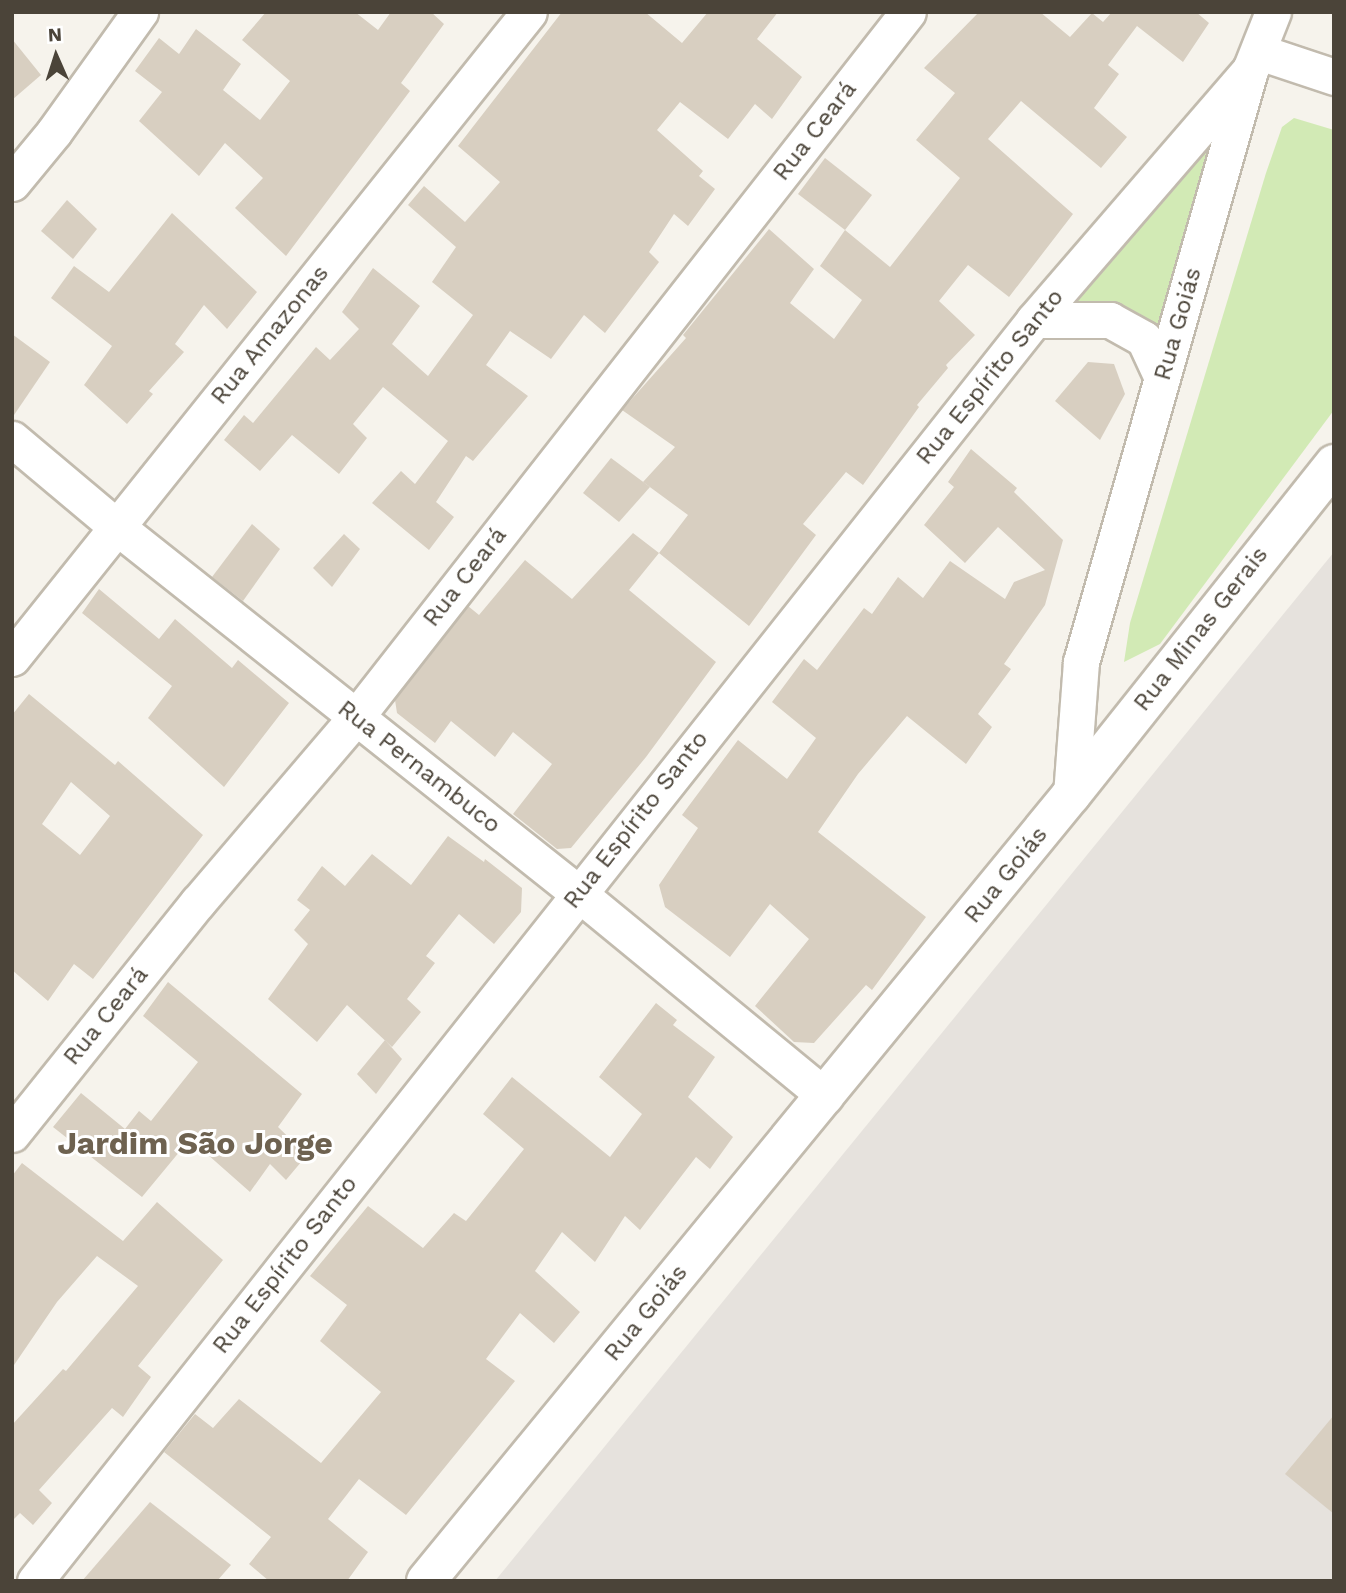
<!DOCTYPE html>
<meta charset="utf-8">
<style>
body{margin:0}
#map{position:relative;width:1346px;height:1593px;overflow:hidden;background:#f6f3ec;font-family:"Work Sans",sans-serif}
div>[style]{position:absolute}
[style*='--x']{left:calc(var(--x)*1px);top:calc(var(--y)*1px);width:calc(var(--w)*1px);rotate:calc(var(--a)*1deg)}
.industrial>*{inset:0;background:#e6e2dd}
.green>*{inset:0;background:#d2eab5}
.building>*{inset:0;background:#d8cfc1}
.roads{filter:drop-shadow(2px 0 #c2bbae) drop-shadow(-2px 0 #c2bbae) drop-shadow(0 2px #c2bbae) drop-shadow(0 -2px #c2bbae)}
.minor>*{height:35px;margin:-17.5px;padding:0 17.5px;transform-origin:17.5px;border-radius:17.5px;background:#fff}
.tertiary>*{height:38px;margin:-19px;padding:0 19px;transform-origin:19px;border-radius:19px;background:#fff}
span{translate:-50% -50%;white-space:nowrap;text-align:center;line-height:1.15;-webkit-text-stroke:6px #fff;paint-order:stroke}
.street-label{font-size:24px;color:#4b4439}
.district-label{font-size:32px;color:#6e6250;font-weight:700}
.frame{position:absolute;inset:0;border:14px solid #4b4439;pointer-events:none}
.north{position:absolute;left:21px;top:21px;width:70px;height:70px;-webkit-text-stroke:5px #fff;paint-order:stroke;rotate:357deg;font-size:19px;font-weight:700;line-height:28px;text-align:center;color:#4b4439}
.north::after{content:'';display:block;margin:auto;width:24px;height:32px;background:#4b4439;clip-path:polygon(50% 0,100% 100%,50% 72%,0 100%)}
</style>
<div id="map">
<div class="industrial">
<div style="clip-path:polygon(1334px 552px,1334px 1581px,495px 1581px)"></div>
</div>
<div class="green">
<div style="clip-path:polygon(1294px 118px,1334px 130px,1334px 410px,1160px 644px,1124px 662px,1130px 623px,1266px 173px,1282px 127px)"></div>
<div style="clip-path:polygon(1225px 125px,1166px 347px,1064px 315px,1087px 289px)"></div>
</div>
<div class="building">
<div style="clip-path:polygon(266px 12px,355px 12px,378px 30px,391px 12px,431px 12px,444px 24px,401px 83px,410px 91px,286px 256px,235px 208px,263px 178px,225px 143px,199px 176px,139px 121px,162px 92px,135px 71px,159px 38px,179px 54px,196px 29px,241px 64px,223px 90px,260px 120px,290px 81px,242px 40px)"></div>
<div style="clip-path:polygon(562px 12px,645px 12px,682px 43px,708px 12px,778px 12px,757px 39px,802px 77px,772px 119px,755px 104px,728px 139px,680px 102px,657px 130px,703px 171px,699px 176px,715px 189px,688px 226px,674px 214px,649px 252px,659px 262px,605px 333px,584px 315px,551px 359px,510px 331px,486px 365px,528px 396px,473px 461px,466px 456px,436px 502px,454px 517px,429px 550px,372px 503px,401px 471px,415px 484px,448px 441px,383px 387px,353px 424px,367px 438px,339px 474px,292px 435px,260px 471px,224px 440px,244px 415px,253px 423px,316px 347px,330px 360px,359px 329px,342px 312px,373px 268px,420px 306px,392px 344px,428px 376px,473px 315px,432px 282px,456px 247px,408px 205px,424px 186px,465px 222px,500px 182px,458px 146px)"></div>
<div style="clip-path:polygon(979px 12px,1040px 12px,1070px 37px,1092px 13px,1103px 22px,1112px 12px,1196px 12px,1209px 23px,1183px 62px,1137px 26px,1108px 65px,1119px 74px,1094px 108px,1127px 137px,1101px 168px,1021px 101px,988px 139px,1073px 214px,1009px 297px,968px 265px,939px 301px,975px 335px,946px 365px,948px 368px,917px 405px,919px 407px,863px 485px,846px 472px,803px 524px,816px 535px,749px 626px,659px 553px,688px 515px,643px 482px,675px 447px,622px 410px,686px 338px,683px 335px,769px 229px,814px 269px,790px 303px,834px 339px,862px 300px,820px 266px,845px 230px,890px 267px,960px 178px,916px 140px,955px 93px,924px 68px)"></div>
<div style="clip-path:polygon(12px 39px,41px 75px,12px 100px)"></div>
<div style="clip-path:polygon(825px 158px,872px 195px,845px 230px,798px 194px)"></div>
<div style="clip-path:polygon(67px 200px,97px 229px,73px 259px,41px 231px)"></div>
<div style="clip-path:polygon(172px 213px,257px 292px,227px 329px,204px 305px,175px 344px,184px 352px,149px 391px,153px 394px,127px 424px,84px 385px,112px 346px,51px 298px,74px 266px,109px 292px)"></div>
<div style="clip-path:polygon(12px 334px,50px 362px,12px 418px)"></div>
<div style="clip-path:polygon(1088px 362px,1114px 364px,1125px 394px,1100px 440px,1055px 401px)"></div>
<div style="clip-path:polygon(971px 449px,1017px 488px,1014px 492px,1063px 540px,1045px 605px,1004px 664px,1011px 669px,978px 714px,992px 727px,966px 764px,907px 716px,858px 774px,818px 832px,926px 917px,872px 990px,866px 985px,814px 1043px,794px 1042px,755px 1006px,809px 939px,770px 904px,730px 957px,665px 907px,659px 885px,698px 828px,682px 815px,738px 740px,787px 779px,816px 738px,772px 702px,804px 659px,817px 670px,864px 608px,872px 614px,898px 577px,923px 598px,950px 561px,1005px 599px,1014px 582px,1045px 570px,998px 527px,965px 563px,924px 525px,954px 487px,948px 482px)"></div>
<div style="clip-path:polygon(611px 458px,650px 487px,619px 522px,583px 493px)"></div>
<div style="clip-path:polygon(252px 524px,280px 549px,243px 601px,212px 577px)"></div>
<div style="clip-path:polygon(633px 533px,659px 553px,629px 590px,716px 662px,646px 757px,571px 848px,557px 849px,513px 814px,552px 764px,513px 732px,495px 757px,451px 721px,435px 743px,397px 713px,395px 700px,468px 606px,479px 615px,525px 560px,572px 599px)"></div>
<div style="clip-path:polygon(344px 534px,360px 549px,332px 587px,313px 568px)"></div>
<div style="clip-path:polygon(99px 589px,159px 639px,175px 619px,232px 668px,238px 660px,289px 703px,224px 787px,148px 718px,172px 686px,82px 613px)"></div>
<div style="clip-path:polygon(evenodd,29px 694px,115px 765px,118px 761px,203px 835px,93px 979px,74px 964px,48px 1001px,12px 970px,12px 715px,29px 694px,71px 782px,110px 816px,80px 855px,42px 824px,71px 782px)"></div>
<div style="clip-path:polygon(448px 836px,484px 862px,485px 859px,522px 888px,521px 912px,494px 944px,459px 914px,426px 956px,435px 963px,407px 999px,421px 1012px,392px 1047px,347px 1005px,317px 1042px,268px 999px,308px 944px,294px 930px,310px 910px,297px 900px,322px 866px,345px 886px,372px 854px,411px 885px)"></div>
<div style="clip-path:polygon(168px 982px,302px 1094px,278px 1127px,307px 1155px,286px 1180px,270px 1164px,250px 1192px,190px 1139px,142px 1197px,53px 1127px,81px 1093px,125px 1129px,139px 1111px,151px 1121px,198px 1062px,143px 1016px)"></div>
<div style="clip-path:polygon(656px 1003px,677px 1020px,673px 1025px,715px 1057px,688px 1097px,733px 1137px,710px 1169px,696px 1157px,640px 1230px,625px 1216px,595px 1262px,562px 1232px,535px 1271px,580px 1312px,554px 1343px,520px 1313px,486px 1359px,515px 1381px,406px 1515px,359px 1479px,328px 1519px,368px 1552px,347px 1581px,269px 1581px,249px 1564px,271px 1537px,164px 1452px,195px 1414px,213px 1428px,239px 1399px,321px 1463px,381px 1392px,320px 1341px,347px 1305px,310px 1276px,368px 1206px,423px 1248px,454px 1213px,466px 1221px,524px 1149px,483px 1114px,512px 1077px,610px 1157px,642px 1114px,599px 1077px)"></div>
<div style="clip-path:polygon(385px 1040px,402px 1059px,376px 1094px,357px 1074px)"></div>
<div style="clip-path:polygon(22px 1163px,123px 1241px,157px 1202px,223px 1260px,138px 1366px,151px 1377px,123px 1417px,112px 1408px,39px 1490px,52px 1503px,33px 1525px,20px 1513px,12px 1521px,12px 1425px,63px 1369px,66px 1371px,138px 1286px,97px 1256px,57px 1302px,12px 1368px,12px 1176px)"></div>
<div style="clip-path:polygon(1334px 1415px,1334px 1514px,1285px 1474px)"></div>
<div style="clip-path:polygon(150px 1502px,231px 1565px,217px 1581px,82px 1581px)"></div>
</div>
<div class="roads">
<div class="minor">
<div style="--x:1259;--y:52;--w:79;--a:18.4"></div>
<div style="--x:12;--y:183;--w:66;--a:-50.5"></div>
<div style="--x:54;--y:132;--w:148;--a:-54.4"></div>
<div style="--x:1034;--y:320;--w:76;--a:0"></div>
<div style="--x:1110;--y:320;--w:39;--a:29"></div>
<div style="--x:1144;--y:339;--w:43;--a:65.2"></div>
<div style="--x:12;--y:439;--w:137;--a:40"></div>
<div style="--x:117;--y:527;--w:589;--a:38.45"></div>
<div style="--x:578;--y:893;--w:320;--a:39.4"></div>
<div style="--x:12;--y:658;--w:827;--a:-51.33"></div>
<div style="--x:1071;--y:795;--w:133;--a:-85.7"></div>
<div style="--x:1081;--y:662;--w:616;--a:-74.07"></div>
<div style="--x:1250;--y:70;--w:62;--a:-68.4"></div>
<div style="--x:12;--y:1134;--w:297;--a:-51.3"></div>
<div style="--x:198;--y:902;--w:243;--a:-49.5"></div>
<div style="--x:356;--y:717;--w:895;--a:-51.94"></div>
<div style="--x:35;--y:1581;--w:1609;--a:-51.61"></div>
<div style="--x:1034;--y:320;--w:330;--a:-49.2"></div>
</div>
<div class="tertiary">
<div style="--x:426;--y:1581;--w:1017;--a:-50.63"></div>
<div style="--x:1071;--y:795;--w:423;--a:-51.5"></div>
</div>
</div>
<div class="street-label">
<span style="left:815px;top:131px;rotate:-52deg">Rua Ceará</span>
<span style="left:1178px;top:324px;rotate:-74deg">Rua Goiás</span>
<span style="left:270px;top:335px;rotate:-51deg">Rua Amazonas</span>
<span style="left:990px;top:377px;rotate:-51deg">Rua Espírito Santo</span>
<span style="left:465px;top:577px;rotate:-52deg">Rua Ceará</span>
<span style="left:1201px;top:629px;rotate:-52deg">Rua Minas Gerais</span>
<span style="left:419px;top:767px;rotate:38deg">Rua Pernambuco</span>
<span style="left:636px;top:820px;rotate:-52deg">Rua Espírito Santo</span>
<span style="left:1006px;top:875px;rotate:-51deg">Rua Goiás</span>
<span style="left:106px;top:1016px;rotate:-51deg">Rua Ceará</span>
<span style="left:285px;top:1265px;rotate:-52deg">Rua Espírito Santo</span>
<span style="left:646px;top:1313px;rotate:-51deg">Rua Goiás</span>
</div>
<div class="district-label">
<span style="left:195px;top:1143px">Jardim São Jorge</span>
</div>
<div class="frame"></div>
<div class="north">N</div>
</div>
